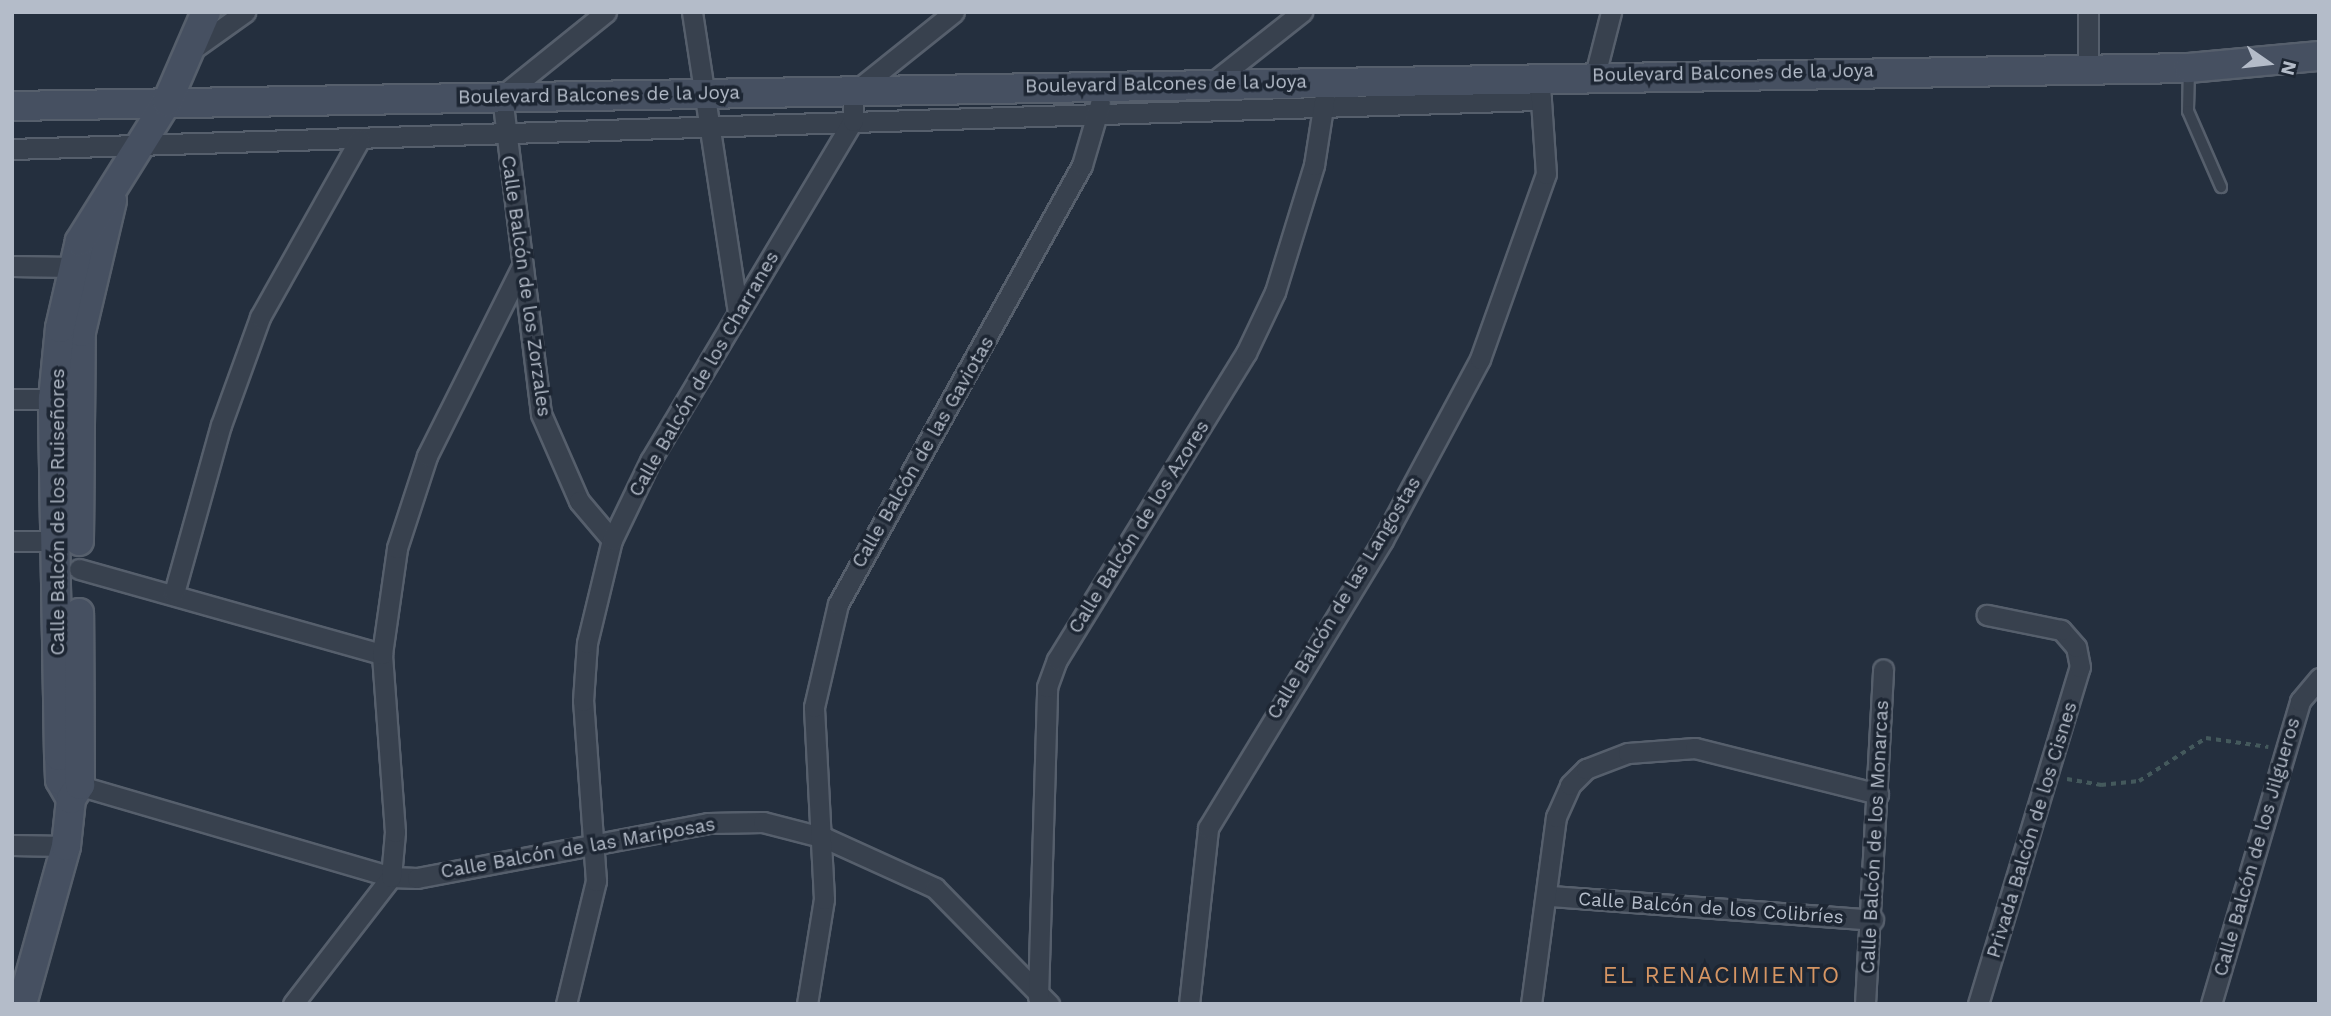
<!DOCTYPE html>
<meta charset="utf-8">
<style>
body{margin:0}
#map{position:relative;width:2331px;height:1016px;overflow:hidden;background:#242f3e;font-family:"Work Sans",sans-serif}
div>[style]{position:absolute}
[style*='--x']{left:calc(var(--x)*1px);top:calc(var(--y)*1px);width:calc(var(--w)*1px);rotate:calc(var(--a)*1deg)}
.path>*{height:3.5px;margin-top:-1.75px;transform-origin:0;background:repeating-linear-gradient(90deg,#44595c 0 5px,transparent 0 10px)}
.roads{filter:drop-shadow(2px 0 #565f6c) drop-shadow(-2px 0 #565f6c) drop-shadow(0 2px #565f6c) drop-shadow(0 -2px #565f6c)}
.lane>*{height:10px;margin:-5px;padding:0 5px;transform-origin:5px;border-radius:5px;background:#38414e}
.street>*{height:19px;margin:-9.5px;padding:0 9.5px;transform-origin:9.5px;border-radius:9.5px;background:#38414e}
.secondary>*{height:28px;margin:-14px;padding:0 14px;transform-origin:14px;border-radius:14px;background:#465061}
span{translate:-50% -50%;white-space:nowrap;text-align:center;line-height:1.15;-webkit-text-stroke:7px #1d2633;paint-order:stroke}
.street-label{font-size:19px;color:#b4bcc9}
.quarter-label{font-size:23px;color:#d59563;letter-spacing:2px}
.frame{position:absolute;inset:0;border:14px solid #b4bcc9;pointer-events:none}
.north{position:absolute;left:2233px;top:28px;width:70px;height:70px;-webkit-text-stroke:5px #1d2633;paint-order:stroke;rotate:104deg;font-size:19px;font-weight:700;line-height:28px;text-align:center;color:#b4bcc9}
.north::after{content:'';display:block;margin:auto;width:24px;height:32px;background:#b4bcc9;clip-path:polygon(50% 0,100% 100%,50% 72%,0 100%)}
</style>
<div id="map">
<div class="path">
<div style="--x:2067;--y:779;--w:35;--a:10"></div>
<div style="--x:2101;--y:785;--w:38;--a:-6"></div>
<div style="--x:2139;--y:781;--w:80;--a:-32.7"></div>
<div style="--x:2206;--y:738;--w:63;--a:8.3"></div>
</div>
<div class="roads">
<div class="lane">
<div style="--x:2189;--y:69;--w:42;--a:91.4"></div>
<div style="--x:2188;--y:111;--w:83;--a:66.5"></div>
</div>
<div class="street">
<div style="--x:606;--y:12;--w:134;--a:141.1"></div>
<div style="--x:502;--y:96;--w:320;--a:83"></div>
<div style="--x:541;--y:414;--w:95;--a:66.4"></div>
<div style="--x:579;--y:501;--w:51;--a:49.8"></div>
<div style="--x:692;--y:12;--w:304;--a:81.3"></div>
<div style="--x:189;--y:52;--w:69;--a:-35.5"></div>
<div style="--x:2088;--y:69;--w:57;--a:-90"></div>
<div style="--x:1595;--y:75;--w:65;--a:-75.7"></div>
<div style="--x:1212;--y:83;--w:115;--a:-38.3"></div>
<div style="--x:12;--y:149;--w:1530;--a:-1.84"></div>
<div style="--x:12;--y:266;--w:60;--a:1"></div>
<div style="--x:12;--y:399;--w:41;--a:0"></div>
<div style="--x:12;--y:541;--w:48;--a:0"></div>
<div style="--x:79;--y:569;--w:315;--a:15.7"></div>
<div style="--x:174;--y:593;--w:174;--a:-74.4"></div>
<div style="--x:221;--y:425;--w:115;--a:-70.1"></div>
<div style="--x:260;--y:317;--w:204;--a:-60.7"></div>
<div style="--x:67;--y:782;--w:338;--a:16.3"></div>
<div style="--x:391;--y:877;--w:26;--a:2"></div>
<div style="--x:417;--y:878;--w:296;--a:-10.7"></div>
<div style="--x:708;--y:823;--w:55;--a:-1"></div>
<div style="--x:763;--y:822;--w:64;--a:14.5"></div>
<div style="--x:825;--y:838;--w:121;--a:24.4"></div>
<div style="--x:935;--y:888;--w:163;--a:45.5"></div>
<div style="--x:12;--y:845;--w:54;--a:1.1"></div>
<div style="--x:1550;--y:896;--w:324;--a:4.2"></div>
<div style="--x:1038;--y:997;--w:310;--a:-88.3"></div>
<div style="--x:1047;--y:687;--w:29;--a:-70"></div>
<div style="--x:1057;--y:660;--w:361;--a:-58.4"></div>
<div style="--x:1246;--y:353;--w:68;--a:-64.6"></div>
<div style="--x:1275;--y:292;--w:133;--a:-72.9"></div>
<div style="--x:1314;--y:165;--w:71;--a:-81.1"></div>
<div style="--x:293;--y:1004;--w:160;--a:-52.3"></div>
<div style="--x:391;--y:877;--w:45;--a:-84.9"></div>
<div style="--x:395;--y:832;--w:178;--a:-94.2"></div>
<div style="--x:382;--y:654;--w:107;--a:-81.9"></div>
<div style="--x:397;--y:548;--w:97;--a:-71.9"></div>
<div style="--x:427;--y:456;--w:210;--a:-63.4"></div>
<div style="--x:566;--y:1004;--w:127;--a:-76.3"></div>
<div style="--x:596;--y:881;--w:180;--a:-94.1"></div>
<div style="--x:583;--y:701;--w:58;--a:-86.1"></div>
<div style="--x:587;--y:643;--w:106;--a:-76.4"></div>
<div style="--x:612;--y:540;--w:88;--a:-64.3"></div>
<div style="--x:650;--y:461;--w:396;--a:-59.2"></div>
<div style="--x:853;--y:121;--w:28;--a:-90"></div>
<div style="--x:853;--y:93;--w:129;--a:-38.7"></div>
<div style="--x:807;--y:1004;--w:106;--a:-80.8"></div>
<div style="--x:824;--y:899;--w:192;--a:-93"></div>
<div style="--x:814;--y:707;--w:106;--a:-76.9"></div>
<div style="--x:838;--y:604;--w:502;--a:-60.93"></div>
<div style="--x:1082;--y:165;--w:64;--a:-73.6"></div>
<div style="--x:1189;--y:1004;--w:177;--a:-83.8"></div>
<div style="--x:1208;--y:828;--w:337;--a:-58.7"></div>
<div style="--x:1383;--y:540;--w:205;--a:-61.8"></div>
<div style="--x:1480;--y:359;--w:196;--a:-70.4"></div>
<div style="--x:1546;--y:174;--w:87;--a:-93.9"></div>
<div style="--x:1531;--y:1004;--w:189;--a:-82.4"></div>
<div style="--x:1556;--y:817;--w:35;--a:-66"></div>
<div style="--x:1570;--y:785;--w:23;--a:-45"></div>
<div style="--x:1586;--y:769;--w:45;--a:-20.9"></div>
<div style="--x:1628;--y:753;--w:67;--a:-4.3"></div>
<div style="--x:1695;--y:748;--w:189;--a:14.1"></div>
<div style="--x:1865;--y:1004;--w:335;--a:-86.9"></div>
<div style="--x:1978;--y:1004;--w:352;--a:-73.2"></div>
<div style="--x:2080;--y:667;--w:20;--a:-101"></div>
<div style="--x:2076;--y:647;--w:23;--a:-131"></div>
<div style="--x:2061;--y:630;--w:76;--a:-168.5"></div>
<div style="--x:2211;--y:1004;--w:316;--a:-73.6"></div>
<div style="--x:2300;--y:701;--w:30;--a:-50"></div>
</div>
<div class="secondary">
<div style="--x:12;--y:106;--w:2177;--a:-1"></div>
<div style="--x:2189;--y:68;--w:131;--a:-5.3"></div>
<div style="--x:79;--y:541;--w:209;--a:-89.5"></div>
<div style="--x:81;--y:332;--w:135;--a:-76.7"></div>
<div style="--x:71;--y:799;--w:22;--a:-120"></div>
<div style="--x:60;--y:780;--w:24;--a:-92"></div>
<div style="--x:59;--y:756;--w:357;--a:-91"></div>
<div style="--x:53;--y:399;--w:71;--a:-84.4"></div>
<div style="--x:60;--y:328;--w:89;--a:-77.1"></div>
<div style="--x:80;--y:241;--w:164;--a:-58"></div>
<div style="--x:167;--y:102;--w:98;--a:-66.6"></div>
<div style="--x:22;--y:1004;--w:164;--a:-74.4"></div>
<div style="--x:66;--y:846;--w:47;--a:-83.9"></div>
<div style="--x:71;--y:799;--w:17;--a:-57"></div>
<div style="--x:80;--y:785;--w:172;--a:-90.3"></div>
</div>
</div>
<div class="street-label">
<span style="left:1733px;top:73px;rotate:-1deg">Boulevard Balcones de la Joya</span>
<span style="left:1166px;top:84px;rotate:-1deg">Boulevard Balcones de la Joya</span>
<span style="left:599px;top:95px;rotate:-1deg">Boulevard Balcones de la Joya</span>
<span style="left:526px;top:286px;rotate:82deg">Calle Balcón de los Zorzales</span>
<span style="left:704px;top:374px;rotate:-60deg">Calle Balcón de los Charranes</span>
<span style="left:923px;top:452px;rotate:-60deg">Calle Balcón de las Gaviotas</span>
<span style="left:58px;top:512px;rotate:-90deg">Calle Balcón de los Ruiseñores</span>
<span style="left:1139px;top:527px;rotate:-58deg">Calle Balcón de los Azores</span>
<span style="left:1344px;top:598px;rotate:-59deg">Calle Balcón de las Langostas</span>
<span style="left:2032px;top:830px;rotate:-73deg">Privada Balcón de los Cisnes</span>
<span style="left:1875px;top:837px;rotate:-87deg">Calle Balcón de los Monarcas</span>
<span style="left:2257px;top:847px;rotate:-74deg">Calle Balcón de los Jilgueros</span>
<span style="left:578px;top:848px;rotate:-10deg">Calle Balcón de las Mariposas</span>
<span style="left:1711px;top:908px;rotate:4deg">Calle Balcón de los Colibríes</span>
</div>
<div class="quarter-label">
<span style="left:1722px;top:976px">EL RENACIMIENTO</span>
</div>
<div class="frame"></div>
<div class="north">N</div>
</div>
